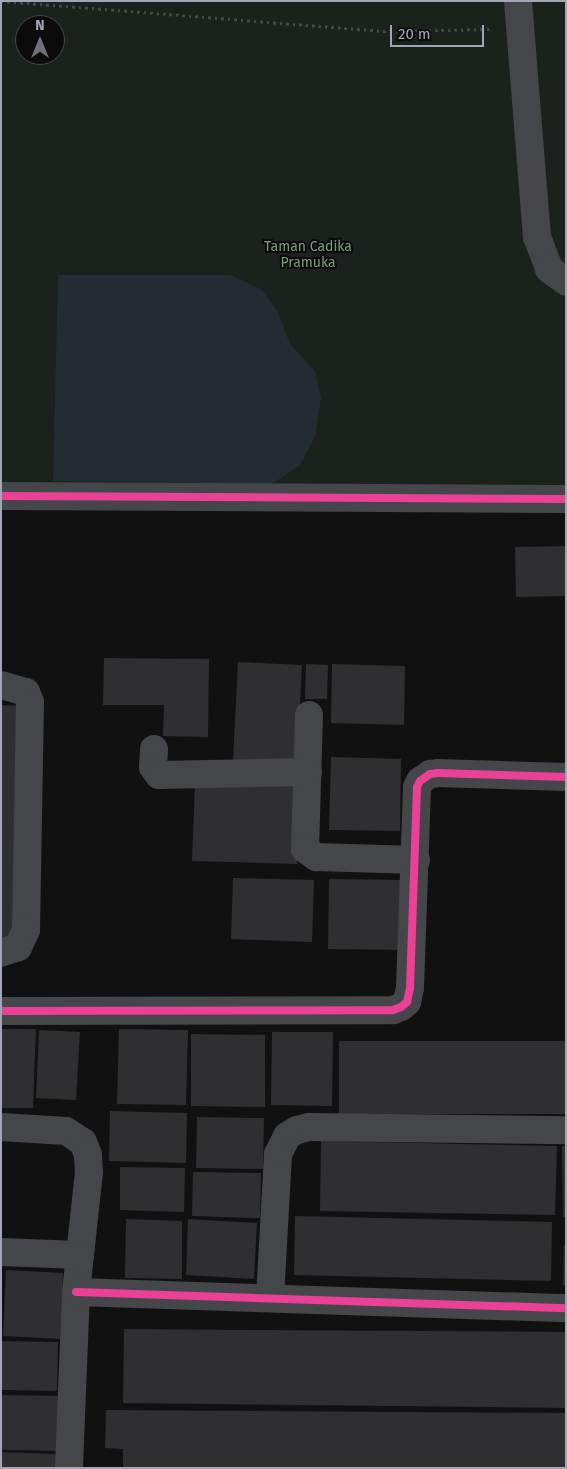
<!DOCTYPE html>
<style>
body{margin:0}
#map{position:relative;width:567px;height:1469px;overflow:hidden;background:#111;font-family:"Fira Sans",sans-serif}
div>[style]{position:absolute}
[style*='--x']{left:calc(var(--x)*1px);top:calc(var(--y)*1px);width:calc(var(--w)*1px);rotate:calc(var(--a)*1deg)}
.green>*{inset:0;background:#1b211b}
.water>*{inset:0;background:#242c33}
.building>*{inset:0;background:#2f2f31}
.path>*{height:3px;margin-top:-1.5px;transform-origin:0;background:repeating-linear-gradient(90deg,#46484c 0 2.5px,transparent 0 6.5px)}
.minor>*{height:28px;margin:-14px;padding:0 14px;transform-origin:14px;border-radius:14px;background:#45464a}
.cycleway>*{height:8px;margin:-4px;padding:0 4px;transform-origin:4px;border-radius:4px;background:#ea4096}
span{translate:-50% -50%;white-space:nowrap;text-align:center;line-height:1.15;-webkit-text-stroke:4px #0b0b0c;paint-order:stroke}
.park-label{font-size:14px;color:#75a177}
.frame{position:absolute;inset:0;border:2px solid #a0a6b4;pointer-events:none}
.north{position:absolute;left:15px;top:15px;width:50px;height:50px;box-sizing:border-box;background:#0b0b0c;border:1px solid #47494f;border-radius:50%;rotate:0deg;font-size:14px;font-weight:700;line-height:20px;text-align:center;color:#a0a6b4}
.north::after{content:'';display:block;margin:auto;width:18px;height:22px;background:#6e727b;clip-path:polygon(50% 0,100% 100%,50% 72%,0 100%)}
.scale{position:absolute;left:390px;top:25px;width:94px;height:22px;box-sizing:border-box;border:2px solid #a0a6b4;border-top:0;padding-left:6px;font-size:15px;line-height:18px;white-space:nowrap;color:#a0a6b4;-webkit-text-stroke:4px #0b0b0c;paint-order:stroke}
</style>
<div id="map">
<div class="green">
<div style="clip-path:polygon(evenodd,1px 1px,566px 1px,566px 513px,1px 504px,1px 1px,25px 25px,55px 25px,55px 55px,25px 55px,25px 25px)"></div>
</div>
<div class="water">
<div style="clip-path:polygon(58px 275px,230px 275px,261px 289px,277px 310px,290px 344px,315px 371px,321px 398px,315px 437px,300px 465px,272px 484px,53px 481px)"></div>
</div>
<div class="building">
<div style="clip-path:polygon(566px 546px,566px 596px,516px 597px,515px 547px)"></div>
<div style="clip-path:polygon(104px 658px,209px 659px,208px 737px,163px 736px,164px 705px,103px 705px)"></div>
<div style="clip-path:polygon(238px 662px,302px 665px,297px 764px,233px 760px)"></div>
<div style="clip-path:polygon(306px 664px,328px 665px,327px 699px,305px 699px)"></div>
<div style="clip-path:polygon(332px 664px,405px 666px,404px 725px,331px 723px)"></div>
<div style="clip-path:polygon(1px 705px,23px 706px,14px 943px,1px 942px)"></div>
<div style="clip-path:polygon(331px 757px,401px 759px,400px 831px,329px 830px)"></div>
<div style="clip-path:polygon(195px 783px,299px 785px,297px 864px,192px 861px)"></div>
<div style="clip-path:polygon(233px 878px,314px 880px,312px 942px,231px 939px)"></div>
<div style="clip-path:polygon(329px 879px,408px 880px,408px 950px,328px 949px)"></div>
<div style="clip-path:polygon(1px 1029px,36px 1029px,33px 1108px,1px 1108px)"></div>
<div style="clip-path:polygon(119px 1029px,188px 1030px,186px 1105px,117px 1104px)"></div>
<div style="clip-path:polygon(39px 1030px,80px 1032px,76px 1100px,36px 1098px)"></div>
<div style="clip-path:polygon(272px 1032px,333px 1032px,332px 1106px,271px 1105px)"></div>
<div style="clip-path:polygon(191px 1034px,265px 1035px,265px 1107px,191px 1106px)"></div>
<div style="clip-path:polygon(339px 1041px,566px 1041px,566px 1114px,339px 1114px)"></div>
<div style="clip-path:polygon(110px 1111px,187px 1113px,186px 1163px,109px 1161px)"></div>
<div style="clip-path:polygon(197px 1117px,264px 1118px,263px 1169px,196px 1168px)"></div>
<div style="clip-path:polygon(321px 1141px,557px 1146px,555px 1215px,320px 1211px)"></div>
<div style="clip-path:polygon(562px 1146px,566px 1146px,566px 1217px,563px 1217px)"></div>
<div style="clip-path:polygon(120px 1167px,185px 1168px,184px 1212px,120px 1210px)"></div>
<div style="clip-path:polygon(193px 1172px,261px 1173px,260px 1218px,192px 1216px)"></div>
<div style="clip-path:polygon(295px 1216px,552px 1222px,551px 1281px,294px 1275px)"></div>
<div style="clip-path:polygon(126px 1219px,182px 1221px,182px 1279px,125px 1278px)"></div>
<div style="clip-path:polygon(188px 1219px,257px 1223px,254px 1279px,186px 1275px)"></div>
<div style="clip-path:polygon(564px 1245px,566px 1245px,566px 1285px,563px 1285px)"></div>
<div style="clip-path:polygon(6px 1270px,63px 1273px,60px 1339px,3px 1336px)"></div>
<div style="clip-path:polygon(124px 1329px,566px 1332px,566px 1408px,123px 1403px)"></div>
<div style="clip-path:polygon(1px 1341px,58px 1342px,57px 1391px,1px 1390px)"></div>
<div style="clip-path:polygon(1px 1395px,62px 1396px,61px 1451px,1px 1450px)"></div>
<div style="clip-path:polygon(106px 1410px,566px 1413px,566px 1468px,123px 1468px,123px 1449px,105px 1448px)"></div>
<div style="clip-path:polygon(1px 1452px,58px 1454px,58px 1468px,1px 1468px)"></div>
</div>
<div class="path">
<div style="--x:1;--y:1;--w:383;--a:4.5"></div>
<div style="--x:383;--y:31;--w:109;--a:-1.1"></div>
</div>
<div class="minor">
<div style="--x:518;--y:1;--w:237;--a:85.4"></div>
<div style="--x:537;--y:237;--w:34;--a:69"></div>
<div style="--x:549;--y:269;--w:21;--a:37"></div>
<div style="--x:1;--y:496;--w:565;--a:0.3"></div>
<div style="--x:1;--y:685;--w:26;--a:16"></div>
<div style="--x:26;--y:692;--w:11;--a:68"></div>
<div style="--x:30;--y:702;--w:228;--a:91"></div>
<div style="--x:26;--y:930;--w:19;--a:115"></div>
<div style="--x:18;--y:947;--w:18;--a:161"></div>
<div style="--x:309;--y:715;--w:134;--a:91.7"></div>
<div style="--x:305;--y:849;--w:14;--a:36"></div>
<div style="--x:316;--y:857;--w:100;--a:1.7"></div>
<div style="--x:154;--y:749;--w:18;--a:93"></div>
<div style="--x:153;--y:767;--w:10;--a:53"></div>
<div style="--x:159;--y:775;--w:149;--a:-1.2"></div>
<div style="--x:1;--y:1011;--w:392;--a:-0.1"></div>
<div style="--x:393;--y:1010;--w:9;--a:-21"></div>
<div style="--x:401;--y:1007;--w:8;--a:-40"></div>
<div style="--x:407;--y:1002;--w:14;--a:-78"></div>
<div style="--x:410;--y:988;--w:201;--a:-88"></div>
<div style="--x:417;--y:787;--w:7;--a:-63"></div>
<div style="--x:420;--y:781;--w:12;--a:-35"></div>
<div style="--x:430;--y:774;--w:8;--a:-7"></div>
<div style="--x:438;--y:773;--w:128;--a:1.8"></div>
<div style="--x:1;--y:1127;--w:65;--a:3.5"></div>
<div style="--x:66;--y:1131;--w:20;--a:33"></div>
<div style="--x:83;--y:1142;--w:14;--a:69"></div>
<div style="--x:88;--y:1155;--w:17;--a:87"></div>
<div style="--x:89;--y:1172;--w:121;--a:96.2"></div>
<div style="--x:76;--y:1292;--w:176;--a:92.3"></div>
<div style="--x:1;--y:1252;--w:79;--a:2.2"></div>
<div style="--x:76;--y:1292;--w:490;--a:1.9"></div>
<div style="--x:270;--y:1298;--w:144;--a:-86.8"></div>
<div style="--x:278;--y:1154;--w:20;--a:-63"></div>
<div style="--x:287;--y:1136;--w:12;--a:-31"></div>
<div style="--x:297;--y:1130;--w:12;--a:-14"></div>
<div style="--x:309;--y:1127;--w:257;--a:0.7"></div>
</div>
<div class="cycleway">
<div style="--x:1;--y:496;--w:565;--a:0.3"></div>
<div style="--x:1;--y:1011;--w:392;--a:-0.1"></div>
<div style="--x:393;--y:1010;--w:9;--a:-21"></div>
<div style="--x:401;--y:1007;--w:8;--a:-40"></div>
<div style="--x:407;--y:1002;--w:14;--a:-78"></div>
<div style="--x:410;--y:988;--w:201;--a:-88"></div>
<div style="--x:417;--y:787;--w:7;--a:-63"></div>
<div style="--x:420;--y:781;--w:12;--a:-35"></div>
<div style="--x:430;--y:774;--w:8;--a:-7"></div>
<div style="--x:438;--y:773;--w:128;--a:1.8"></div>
<div style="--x:76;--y:1292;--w:490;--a:1.9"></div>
</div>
<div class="park-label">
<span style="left:308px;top:255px">Taman Cadika<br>Pramuka</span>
</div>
<div class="frame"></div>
<div class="north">N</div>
<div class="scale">20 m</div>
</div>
